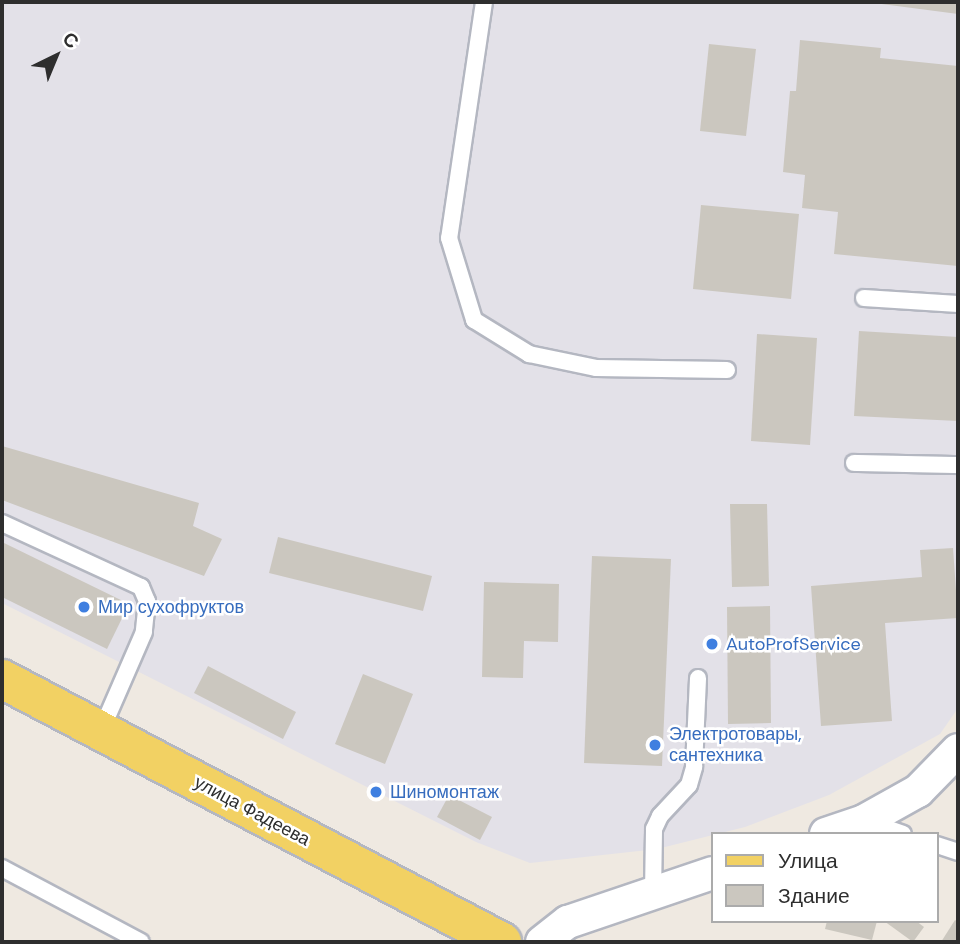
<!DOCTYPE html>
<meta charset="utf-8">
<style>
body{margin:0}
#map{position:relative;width:960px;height:944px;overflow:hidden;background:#efe9e1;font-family:"DM Sans",sans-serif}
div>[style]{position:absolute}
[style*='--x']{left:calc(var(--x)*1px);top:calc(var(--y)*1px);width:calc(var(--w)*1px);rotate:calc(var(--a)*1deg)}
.industrial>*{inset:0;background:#e3e1e8}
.building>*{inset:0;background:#cbc7bf}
.roads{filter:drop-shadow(2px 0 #b4b7c1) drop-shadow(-2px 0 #b4b7c1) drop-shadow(0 2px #b4b7c1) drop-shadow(0 -2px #b4b7c1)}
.service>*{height:16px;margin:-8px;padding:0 8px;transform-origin:8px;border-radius:8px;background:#fff}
.minor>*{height:32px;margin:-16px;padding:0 16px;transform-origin:16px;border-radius:16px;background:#fff}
.primary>*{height:38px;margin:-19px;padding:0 19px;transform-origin:19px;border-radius:19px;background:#f2d163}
.dots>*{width:19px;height:19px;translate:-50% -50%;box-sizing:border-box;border:4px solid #fff;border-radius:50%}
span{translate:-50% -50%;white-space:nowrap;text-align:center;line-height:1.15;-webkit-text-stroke:5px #fff;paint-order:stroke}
.shop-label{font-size:18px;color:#366cbe}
.left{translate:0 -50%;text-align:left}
.street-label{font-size:18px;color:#2e2e2e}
.frame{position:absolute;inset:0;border:4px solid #2e2e2e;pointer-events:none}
.legend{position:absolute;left:711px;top:832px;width:228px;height:91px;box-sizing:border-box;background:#fff;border:2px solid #ababab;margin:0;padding:9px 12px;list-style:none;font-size:21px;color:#2e2e2e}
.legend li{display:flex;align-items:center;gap:14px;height:35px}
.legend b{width:35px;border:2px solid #ababab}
.north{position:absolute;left:21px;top:21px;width:70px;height:70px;-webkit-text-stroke:5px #fff;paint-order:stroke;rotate:43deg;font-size:19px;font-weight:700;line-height:28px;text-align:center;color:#2e2e2e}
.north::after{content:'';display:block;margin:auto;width:24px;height:32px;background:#2e2e2e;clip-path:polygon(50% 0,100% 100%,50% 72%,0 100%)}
</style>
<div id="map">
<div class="industrial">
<div style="clip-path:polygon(2px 2px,958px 2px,958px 708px,940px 734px,829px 795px,745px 827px,657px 849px,530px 863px,476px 842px,2px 603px)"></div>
</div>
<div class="building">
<div style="clip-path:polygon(874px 2px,958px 2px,958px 14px,874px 3px)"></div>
<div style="clip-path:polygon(800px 40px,881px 48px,880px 58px,958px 66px,958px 266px,834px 254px,838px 212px,802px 208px,805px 175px,783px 172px,790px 91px,796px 91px)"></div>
<div style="clip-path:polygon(709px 44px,756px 49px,746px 136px,700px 131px)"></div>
<div style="clip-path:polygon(701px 205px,799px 214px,791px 299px,693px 289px)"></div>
<div style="clip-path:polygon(859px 331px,958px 337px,958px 421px,854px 416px)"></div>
<div style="clip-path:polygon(757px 334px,817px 338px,810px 445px,751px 441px)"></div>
<div style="clip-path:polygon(2px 446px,199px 503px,193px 526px,222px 539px,204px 576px,2px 500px)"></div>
<div style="clip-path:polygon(730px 504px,767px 504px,769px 586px,732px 587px)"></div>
<div style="clip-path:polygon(278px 537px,432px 576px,423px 611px,269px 573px)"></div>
<div style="clip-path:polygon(2px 542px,129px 604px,107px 649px,2px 597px)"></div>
<div style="clip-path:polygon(953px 548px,958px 618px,885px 623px,892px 721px,821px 726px,811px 586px,922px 577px,920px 550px)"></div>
<div style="clip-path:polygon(592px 556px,671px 559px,662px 766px,584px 763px)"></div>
<div style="clip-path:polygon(484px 582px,559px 584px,558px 642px,524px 641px,523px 678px,482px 677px)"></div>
<div style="clip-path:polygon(770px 606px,771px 723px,728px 724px,727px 607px)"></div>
<div style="clip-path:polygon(208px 666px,296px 712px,283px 739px,194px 693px)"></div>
<div style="clip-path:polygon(363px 674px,413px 694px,385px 764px,335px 744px)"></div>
<div style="clip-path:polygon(449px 795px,492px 817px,480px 840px,437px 817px)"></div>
<div style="clip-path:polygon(955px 920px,958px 922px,958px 942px,941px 942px)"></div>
<div style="clip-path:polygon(827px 921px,877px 921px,872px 940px,825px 929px)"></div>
<div style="clip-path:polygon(884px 921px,916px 921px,924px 927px,913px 942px)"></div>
</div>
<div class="roads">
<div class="service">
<div style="--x:484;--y:2;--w:239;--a:98.4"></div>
<div style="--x:449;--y:238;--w:86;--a:73"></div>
<div style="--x:474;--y:320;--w:65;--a:31.7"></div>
<div style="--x:529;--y:354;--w:68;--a:11.8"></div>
<div style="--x:596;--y:368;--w:131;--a:0.9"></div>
<div style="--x:864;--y:298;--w:94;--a:3.7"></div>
<div style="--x:854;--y:463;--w:104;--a:1.1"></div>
<div style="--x:2;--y:523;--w:153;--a:24.7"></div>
<div style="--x:141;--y:587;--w:15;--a:67"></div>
<div style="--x:147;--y:601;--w:31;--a:96"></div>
<div style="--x:144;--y:632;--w:108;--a:113.5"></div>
<div style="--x:866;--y:821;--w:39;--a:19"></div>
<div style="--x:937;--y:845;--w:22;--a:18"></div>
<div style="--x:2;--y:868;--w:157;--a:28"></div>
<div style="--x:653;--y:894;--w:65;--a:-89.1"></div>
<div style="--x:654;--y:829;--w:14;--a:-65"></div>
<div style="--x:660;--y:816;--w:42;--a:-46.9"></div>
<div style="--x:689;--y:785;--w:19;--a:-74"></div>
<div style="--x:694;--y:767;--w:89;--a:-87.4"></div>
</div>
<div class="minor">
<div style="--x:826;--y:834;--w:40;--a:-18.9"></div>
<div style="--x:864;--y:821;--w:62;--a:-29.1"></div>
<div style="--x:918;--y:791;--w:57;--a:-45.7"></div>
<div style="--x:542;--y:942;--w:33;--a:-38"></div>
<div style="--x:568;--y:922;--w:153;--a:-18.7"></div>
</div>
<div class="primary">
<div style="--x:2;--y:679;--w:565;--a:27.74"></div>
</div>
</div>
<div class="dots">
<div style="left:84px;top:607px;background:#3f7fe0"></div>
<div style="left:712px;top:644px;background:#3f7fe0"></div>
<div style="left:655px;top:745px;background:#3f7fe0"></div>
<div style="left:376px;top:792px;background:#3f7fe0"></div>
</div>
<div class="shop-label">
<span class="left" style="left:98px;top:607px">Мир сухофруктов</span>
<span class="left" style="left:726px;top:644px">AutoProfService</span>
<span class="left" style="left:669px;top:745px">Электротовары,<br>сантехника</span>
<span class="left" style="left:390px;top:792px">Шиномонтаж</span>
</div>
<div class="street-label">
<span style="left:252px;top:811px;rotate:28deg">улица Фадеева</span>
</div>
<div class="frame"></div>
<ul class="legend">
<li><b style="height:9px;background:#f2d163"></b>Улица</li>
<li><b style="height:19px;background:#cbc7bf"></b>Здание</li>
</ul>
<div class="north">С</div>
</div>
